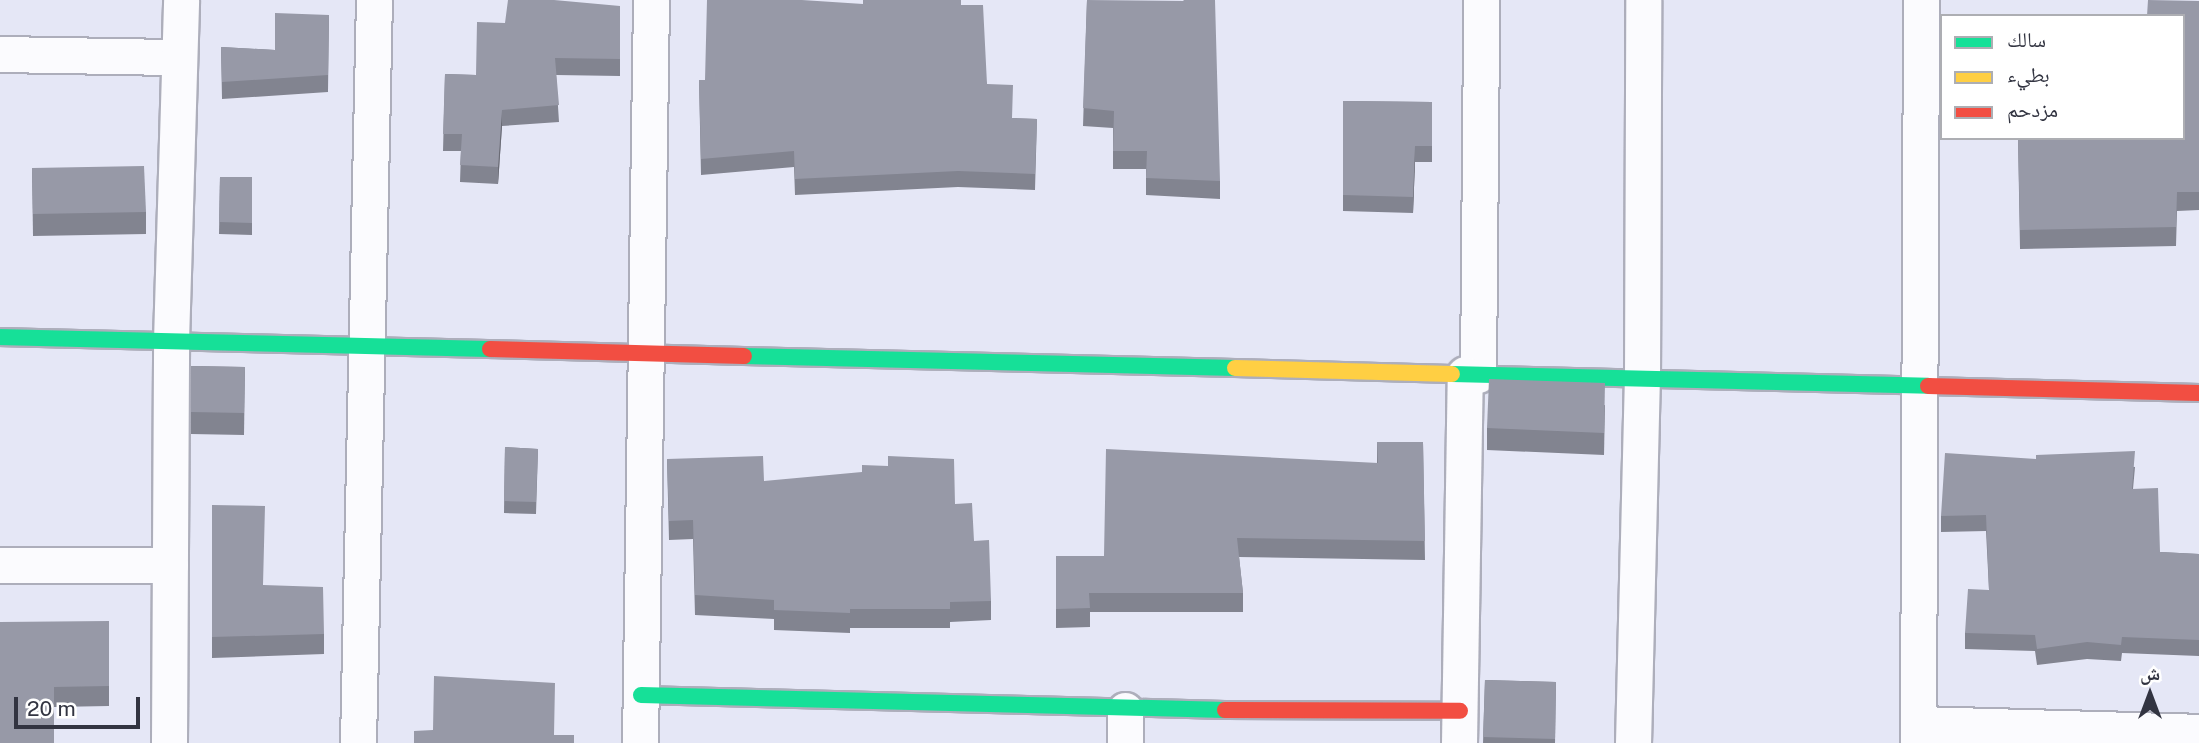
<!DOCTYPE html>
<meta charset="utf-8">
<style>
body{margin:0}
#map{position:relative;width:2199px;height:743px;overflow:hidden;background:#e5e7f6;font-family:"Public Sans","Noto Naskh Arabic",sans-serif}
div>[style]{position:absolute}
[style*='--x']{left:calc(var(--x)*1px);top:calc(var(--y)*1px);width:calc(var(--w)*1px);rotate:calc(var(--a)*1deg)}
.roads{filter:drop-shadow(2px 0 #adaebb) drop-shadow(-2px 0 #adaebb) drop-shadow(0 2px #adaebb) drop-shadow(0 -2px #adaebb)}
.street>*{height:35px;margin:-17.5px;padding:0 17.5px;transform-origin:17.5px;border-radius:17.5px;background:#fbfbfe}
.fast>*{height:16px;margin:-8px;padding:0 8px;transform-origin:8px;border-radius:8px;background:#16e098}
.slow>*{height:16px;margin:-8px;padding:0 8px;transform-origin:8px;border-radius:8px;background:#ffcf43}
.jam>*{height:16px;margin:-8px;padding:0 8px;transform-origin:8px;border-radius:8px;background:#f24e42}
.wall>*{inset:0;background:#828490}
.shaded-wall>*{inset:0;background:#6a6b75}
.building>*{inset:0;background:#9799a7}
span{translate:-50% -50%;white-space:nowrap;text-align:center;line-height:1.15;-webkit-text-stroke:7px #fff;paint-order:stroke}
.legend{position:absolute;left:1940px;top:14px;width:245px;height:126px;box-sizing:border-box;background:#fff;border:2px solid #adaeb3;margin:0;padding:9px 12px;list-style:none;font-size:21px;color:#323441}
.legend li{display:flex;align-items:center;gap:14px;height:35px}
.legend b{width:35px;border:2px solid #adaeb3}
.north{position:absolute;left:2115px;top:659px;width:70px;height:70px;-webkit-text-stroke:5px #fff;paint-order:stroke;rotate:0deg;font-size:19px;font-weight:700;line-height:28px;text-align:center;color:#323441}
.north::after{content:'';display:block;margin:auto;width:24px;height:32px;background:#323441;clip-path:polygon(50% 0,100% 100%,50% 72%,0 100%)}
.scale{position:absolute;left:14px;top:697px;width:126px;height:32px;box-sizing:border-box;border:4px solid #323441;border-top:0;padding-left:9px;font-size:21px;line-height:24px;white-space:nowrap;color:#323441;-webkit-text-stroke:5px #fff;paint-order:stroke}
</style>
<div id="map">
<div class="roads">
<div class="street">
<div style="--x:0;--y:54;--w:179;--a:1"></div>
<div style="--x:1478;--y:375;--w:375;--a:-89.5"></div>
<div style="--x:0;--y:565;--w:170;--a:0"></div>
<div style="--x:1125;--y:710;--w:33;--a:90"></div>
<div style="--x:1918;--y:724;--w:281;--a:1.6"></div>
<div style="--x:169;--y:743;--w:402;--a:-89.7"></div>
<div style="--x:171;--y:341;--w:341;--a:-88.3"></div>
<div style="--x:358;--y:743;--w:743;--a:-88.77"></div>
<div style="--x:640;--y:743;--w:743;--a:-89.15"></div>
<div style="--x:1459;--y:743;--w:369;--a:-89.1"></div>
<div style="--x:1633;--y:743;--w:364;--a:-88.6"></div>
<div style="--x:1642;--y:379;--w:379;--a:-89.8"></div>
<div style="--x:1918;--y:743;--w:743;--a:-89.77"></div>
</div>
<div class="fast">
<div style="--x:0;--y:337;--w:490;--a:1.4"></div>
<div style="--x:744;--y:356;--w:491;--a:1.4"></div>
<div style="--x:1452;--y:374;--w:476;--a:1.4"></div>
<div style="--x:641;--y:695;--w:584;--a:1.47"></div>
</div>
<div class="slow">
<div style="--x:1235;--y:368;--w:217;--a:1.6"></div>
</div>
<div class="jam">
<div style="--x:490;--y:349;--w:254;--a:1.6"></div>
<div style="--x:1928;--y:386;--w:271;--a:1.5"></div>
<div style="--x:1225;--y:710;--w:235;--a:0.2"></div>
</div>
</div>
<div class="wall">
<div style="clip-path:polygon(1087px 0,1220px 181px,1220px 199px,1146px 195px,1146px 169px,1113px 169px,1113px 128px,1083px 126px)"></div>
<div style="clip-path:polygon(2199px 1px,2199px 210px,2177px 211px,2176px 246px,2020px 249px,2018px 138px,2183px 138px)"></div>
<div style="clip-path:polygon(863px 4px,961px 5px,987px 84px,1012px 118px,1037px 119px,1035px 190px,958px 187px,795px 195px,794px 167px,701px 175px,699px 80px,705px 80px)"></div>
<div style="clip-path:polygon(620px 6px,620px 76px,556px 75px,559px 122px,502px 126px,498px 184px,460px 182px,461px 151px,443px 151px,445px 74px,476px 75px,505px 23px)"></div>
<div style="clip-path:polygon(329px 15px,328px 92px,222px 99px,221px 47px,275px 50px)"></div>
<div style="clip-path:polygon(1343px 101px,1432px 102px,1432px 162px,1415px 162px,1413px 213px,1343px 211px)"></div>
<div style="clip-path:polygon(32px 168px,146px 212px,146px 234px,33px 236px)"></div>
<div style="clip-path:polygon(220px 177px,252px 177px,252px 235px,219px 234px)"></div>
<div style="clip-path:polygon(191px 366px,245px 367px,244px 435px,191px 434px)"></div>
<div style="clip-path:polygon(1605px 405px,1604px 455px,1487px 450px,1487px 428px)"></div>
<div style="clip-path:polygon(1377px 442px,1423px 442px,1425px 560px,1239px 557px,1243px 593px,1243px 612px,1090px 612px,1090px 627px,1056px 628px,1056px 556px,1104px 556px,1377px 463px)"></div>
<div style="clip-path:polygon(505px 447px,538px 449px,536px 514px,504px 513px)"></div>
<div style="clip-path:polygon(667px 459px,764px 481px,955px 504px,974px 541px,991px 601px,991px 620px,950px 622px,950px 628px,850px 628px,850px 633px,774px 630px,774px 619px,695px 615px,693px 539px,669px 540px)"></div>
<div style="clip-path:polygon(2036px 459px,2135px 467px,2133px 489px,2160px 552px,2199px 554px,2199px 656px,2122px 653px,2121px 661px,2087px 659px,2037px 665px,2035px 651px,1965px 649px,1965px 633px,1989px 590px,1986px 531px,1941px 532px,1941px 516px)"></div>
<div style="clip-path:polygon(212px 505px,263px 585px,324px 634px,324px 654px,212px 658px)"></div>
<div style="clip-path:polygon(109px 621px,109px 706px,54px 707px,0 743px)"></div>
<div style="clip-path:polygon(1485px 680px,1556px 682px,1555px 743px,1483px 743px)"></div>
</div>
<div class="shaded-wall">
<div style="clip-path:polygon(502px 110px,502px 126px,498px 184px,498px 167px)"></div>
<div style="clip-path:polygon(1415px 146px,1415px 162px,1413px 213px,1413px 197px)"></div>
</div>
<div class="building">
<div style="clip-path:polygon(508px 0,554px 0,620px 6px,620px 59px,555px 58px,559px 105px,502px 110px,498px 167px,460px 165px,462px 134px,443px 134px,445px 74px,476px 75px,477px 22px,505px 23px)"></div>
<div style="clip-path:polygon(707px 0,802px 0,863px 4px,863px 0,961px 0,961px 5px,983px 5px,987px 84px,1013px 85px,1012px 118px,1037px 119px,1035px 174px,958px 171px,795px 179px,794px 151px,701px 159px,699px 80px,705px 80px)"></div>
<div style="clip-path:polygon(1087px 0,1184px 1px,1183px 0,1215px 0,1220px 181px,1146px 178px,1147px 151px,1113px 151px,1114px 111px,1083px 108px)"></div>
<div style="clip-path:polygon(2148px 0,2199px 1px,2199px 192px,2177px 192px,2176px 227px,2020px 230px,2018px 138px,2183px 138px,2183px 16px,2147px 16px)"></div>
<div style="clip-path:polygon(275px 13px,329px 15px,328px 75px,222px 82px,221px 47px,275px 50px)"></div>
<div style="clip-path:polygon(1343px 101px,1432px 102px,1432px 146px,1415px 146px,1413px 197px,1343px 195px)"></div>
<div style="clip-path:polygon(144px 166px,146px 212px,33px 214px,32px 168px)"></div>
<div style="clip-path:polygon(220px 177px,252px 177px,252px 223px,219px 222px)"></div>
<div style="clip-path:polygon(191px 366px,245px 367px,244px 413px,191px 412px)"></div>
<div style="clip-path:polygon(1489px 379px,1605px 383px,1604px 433px,1487px 428px)"></div>
<div style="clip-path:polygon(1377px 442px,1423px 442px,1425px 541px,1237px 538px,1243px 593px,1089px 593px,1090px 608px,1056px 609px,1056px 556px,1104px 556px,1106px 449px,1378px 463px)"></div>
<div style="clip-path:polygon(505px 447px,538px 449px,536px 502px,504px 501px)"></div>
<div style="clip-path:polygon(2135px 451px,2132px 489px,2158px 488px,2160px 552px,2199px 554px,2199px 640px,2122px 637px,2121px 645px,2087px 642px,2037px 649px,2035px 635px,1965px 633px,1968px 589px,1989px 590px,1986px 515px,1941px 516px,1945px 453px,2036px 459px,2036px 455px)"></div>
<div style="clip-path:polygon(763px 456px,764px 481px,862px 472px,862px 465px,888px 466px,888px 456px,954px 459px,955px 504px,972px 503px,974px 541px,989px 540px,991px 601px,950px 602px,950px 609px,850px 609px,850px 613px,774px 610px,774px 600px,695px 595px,693px 520px,669px 521px,667px 459px)"></div>
<div style="clip-path:polygon(212px 505px,265px 506px,263px 585px,323px 587px,324px 634px,212px 637px)"></div>
<div style="clip-path:polygon(109px 621px,109px 686px,54px 687px,54px 743px,0 743px,0 622px)"></div>
<div style="clip-path:polygon(434px 676px,555px 683px,554px 735px,574px 735px,574px 743px,414px 743px,414px 731px,433px 730px)"></div>
<div style="clip-path:polygon(1485px 680px,1556px 682px,1555px 739px,1483px 737px)"></div>
</div>
<ul class="legend">
<li><b style="height:9px;background:#16e098"></b>سالك</li>
<li><b style="height:9px;background:#ffcf43"></b>بطيء</li>
<li><b style="height:9px;background:#f24e42"></b>مزدحم</li>
</ul>
<div class="north">ش</div>
<div class="scale">20 m</div>
</div>
